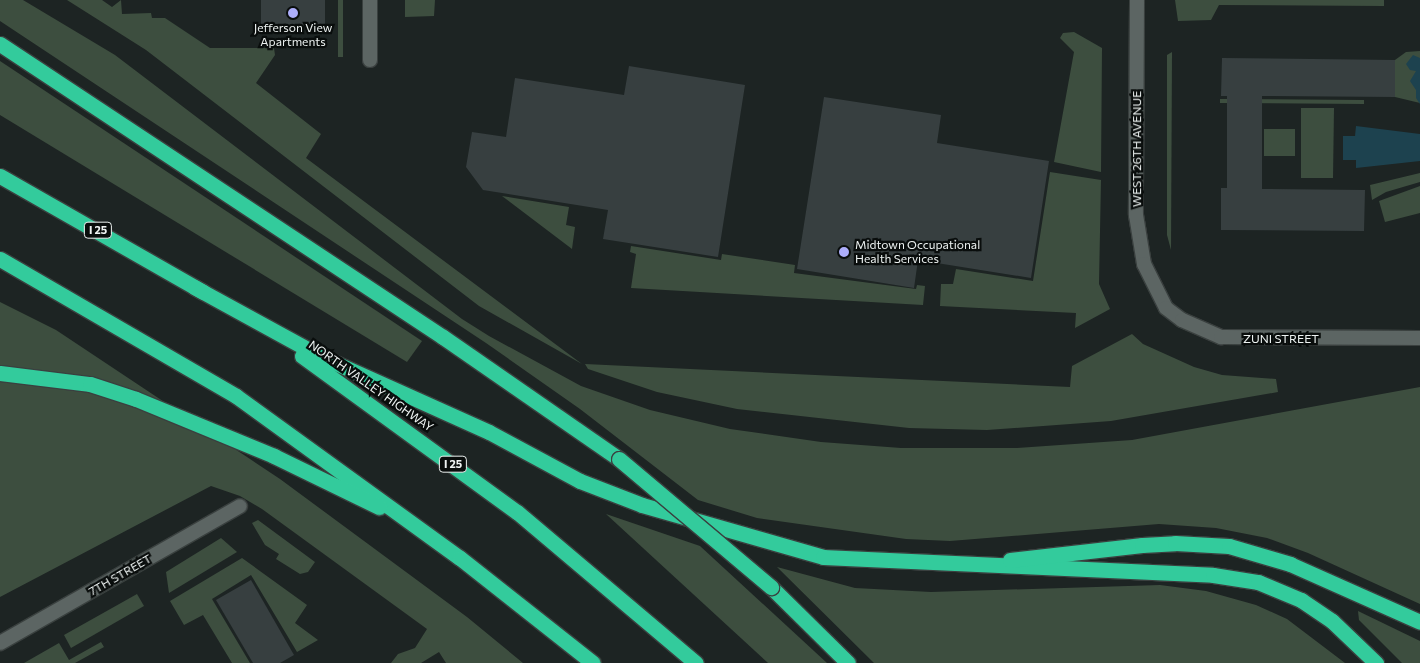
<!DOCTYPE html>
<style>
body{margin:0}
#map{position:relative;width:1420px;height:663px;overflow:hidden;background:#1d2423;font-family:Commissioner,sans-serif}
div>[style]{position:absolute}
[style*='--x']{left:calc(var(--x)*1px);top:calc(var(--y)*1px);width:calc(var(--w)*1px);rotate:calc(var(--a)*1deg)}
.green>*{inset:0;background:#3d4e3f}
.water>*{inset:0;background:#1d424f}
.building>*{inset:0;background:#373f40}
.roads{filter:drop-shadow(1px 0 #3a403f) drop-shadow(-1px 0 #3a403f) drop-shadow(0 1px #3a403f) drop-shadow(0 -1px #3a403f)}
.minor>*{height:14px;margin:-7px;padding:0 7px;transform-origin:7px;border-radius:7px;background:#5c6563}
.tertiary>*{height:14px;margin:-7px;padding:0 7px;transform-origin:7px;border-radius:7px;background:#5c6563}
.motorway>*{height:15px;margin:-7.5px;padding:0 7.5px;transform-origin:7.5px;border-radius:7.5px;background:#33cb9c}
.bridges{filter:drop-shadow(1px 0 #3a403f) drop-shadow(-1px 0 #3a403f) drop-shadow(0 1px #3a403f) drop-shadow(0 -1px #3a403f)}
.motorway-bridge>*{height:15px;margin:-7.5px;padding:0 7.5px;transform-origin:7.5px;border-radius:7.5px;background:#33cb9c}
.dots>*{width:14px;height:14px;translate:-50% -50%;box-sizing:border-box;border:2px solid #090d0c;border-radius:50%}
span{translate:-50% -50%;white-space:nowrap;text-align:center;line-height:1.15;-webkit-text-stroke:4.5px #090d0c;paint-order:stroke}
.shield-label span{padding:1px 4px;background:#090d0c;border:1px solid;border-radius:4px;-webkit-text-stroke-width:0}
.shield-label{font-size:11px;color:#eef3f2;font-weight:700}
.poi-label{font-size:12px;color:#eef3f2}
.left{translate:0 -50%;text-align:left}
.street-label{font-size:12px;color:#eef3f2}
</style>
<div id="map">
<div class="green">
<div style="clip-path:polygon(0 0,23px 0,115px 55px,462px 319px,489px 336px,581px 386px,650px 410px,730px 429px,821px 442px,901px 448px,1017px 448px,1132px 440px,1420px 387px,1420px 604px,1308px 553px,1267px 538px,1216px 528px,1159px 524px,950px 541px,906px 539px,757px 518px,698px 500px,580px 409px,486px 343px,0 21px)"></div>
<div style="clip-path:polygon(67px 0,102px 0,112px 7px,121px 0,122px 14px,151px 13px,152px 18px,165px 18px,210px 48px,274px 48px,275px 55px,256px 83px,321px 134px,306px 158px,582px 364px,479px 306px,146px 50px)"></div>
<div style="clip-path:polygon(338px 0,343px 0,343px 57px,338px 57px)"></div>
<div style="clip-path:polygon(405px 0,435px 0,434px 16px,405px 17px)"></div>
<div style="clip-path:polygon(1175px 0,1384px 0,1384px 6px,1219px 5px,1211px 20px,1178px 21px)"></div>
<div style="clip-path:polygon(1074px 32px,1102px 48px,1101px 172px,1054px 162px,1074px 52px,1060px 38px,1063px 33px)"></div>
<div style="clip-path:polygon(1420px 51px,1420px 103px,1395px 97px,1395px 60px,1406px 52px)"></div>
<div style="clip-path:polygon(1172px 52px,1171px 250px,1167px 235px,1167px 55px)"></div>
<div style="clip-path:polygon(0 61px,422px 341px,407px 362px,0 115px)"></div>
<div style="clip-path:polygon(1220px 99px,1364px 100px,1364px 104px,1220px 103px)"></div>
<div style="clip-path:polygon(1301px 108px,1334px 108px,1333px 178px,1301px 178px)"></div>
<div style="clip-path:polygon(1264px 129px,1295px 129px,1295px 156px,1264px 156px)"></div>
<div style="clip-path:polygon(1050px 172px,1101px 180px,1099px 284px,1110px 309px,1075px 328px,1076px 313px,940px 306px,941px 284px,953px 284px,956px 269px,1033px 281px)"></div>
<div style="clip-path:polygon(1420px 173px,1420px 182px,1386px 192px,1372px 200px,1370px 185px)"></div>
<div style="clip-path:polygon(1420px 186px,1420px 213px,1385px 222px,1379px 201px)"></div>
<div style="clip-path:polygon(502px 196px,569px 207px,566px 225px,575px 227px,572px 249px)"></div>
<div style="clip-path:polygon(631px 246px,721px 260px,722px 254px,795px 265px,794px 273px,916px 289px,917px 285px,925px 286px,923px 305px,631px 288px,636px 254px,630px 252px)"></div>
<div style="clip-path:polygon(0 302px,56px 330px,280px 479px,467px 617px,523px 663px,446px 663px,439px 652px,421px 663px,391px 663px,398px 654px,415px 648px,427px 629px,262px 509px,240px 496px,211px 486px,0 597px)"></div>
<div style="clip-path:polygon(1132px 334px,1143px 344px,1194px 367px,1222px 375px,1276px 379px,1278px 392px,1111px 421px,987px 430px,909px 428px,737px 409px,657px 392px,588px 369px,585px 364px,1070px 387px,1072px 366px)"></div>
<div style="clip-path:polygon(606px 514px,700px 546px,827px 663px,768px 663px)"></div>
<div style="clip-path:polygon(258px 520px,315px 562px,308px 572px,300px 574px,276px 559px,279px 554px,265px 545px,252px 523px)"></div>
<div style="clip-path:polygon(221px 538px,237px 552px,169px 593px,166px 572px)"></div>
<div style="clip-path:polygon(242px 558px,307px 605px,295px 623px,318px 640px,297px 652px,251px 575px,212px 599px,250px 663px,232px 663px,203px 615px,184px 625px,170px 601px)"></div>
<div style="clip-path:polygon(777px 567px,855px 588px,931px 592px,1160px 585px,1206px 591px,1256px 605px,1287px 619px,1345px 663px,874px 663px)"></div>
<div style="clip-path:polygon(137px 594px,144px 606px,71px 648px,64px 635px)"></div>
<div style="clip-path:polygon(1358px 611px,1420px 641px,1420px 663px,1402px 663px,1359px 620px)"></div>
<div style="clip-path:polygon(101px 642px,104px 647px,75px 663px,24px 663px,59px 643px,69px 660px)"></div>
</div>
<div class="water">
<div style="clip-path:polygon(1413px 55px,1420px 58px,1420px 104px,1416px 98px,1416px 90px,1410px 81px,1416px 71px,1410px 70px,1406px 64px)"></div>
<div style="clip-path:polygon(1356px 126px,1420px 134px,1420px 161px,1356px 168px,1356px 160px,1343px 160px,1343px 136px,1355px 136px)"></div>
</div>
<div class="building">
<div style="clip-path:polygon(261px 0,325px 0,325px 26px,261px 26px)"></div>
<div style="clip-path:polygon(1222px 58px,1395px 60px,1395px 97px,1262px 96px,1262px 189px,1365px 190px,1364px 231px,1221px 230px,1221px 188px,1227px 188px,1227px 96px,1221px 96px)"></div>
<div style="clip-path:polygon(629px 66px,745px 85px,718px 257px,603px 239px,608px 210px,483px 190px,466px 167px,472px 132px,506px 137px,515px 78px,624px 95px)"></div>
<div style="clip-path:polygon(824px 97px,941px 115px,937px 143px,1049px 161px,1031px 278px,918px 260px,914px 288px,797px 269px)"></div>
<div style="clip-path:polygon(251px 580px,294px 655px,280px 663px,253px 663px,216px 600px)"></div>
</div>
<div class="roads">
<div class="minor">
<div style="--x:370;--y:0;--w:60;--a:90"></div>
<div style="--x:0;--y:643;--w:276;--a:-29.7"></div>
</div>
<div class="tertiary">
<div style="--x:1137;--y:0;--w:215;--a:90.3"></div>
<div style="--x:1136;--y:215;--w:50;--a:80.7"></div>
<div style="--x:1144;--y:264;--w:49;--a:63.4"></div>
<div style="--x:1166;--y:308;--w:20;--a:37"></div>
<div style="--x:1182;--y:320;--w:43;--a:23.6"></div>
<div style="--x:1221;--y:337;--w:199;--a:0.3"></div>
</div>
<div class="motorway">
<div style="--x:0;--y:44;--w:531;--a:33.48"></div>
<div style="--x:443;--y:337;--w:214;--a:34.7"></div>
<div style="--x:0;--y:176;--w:234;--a:29.7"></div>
<div style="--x:0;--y:259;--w:273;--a:30.1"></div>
<div style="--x:236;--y:396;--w:276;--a:35.9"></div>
<div style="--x:460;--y:558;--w:169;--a:38.3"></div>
<div style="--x:194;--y:287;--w:144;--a:28.7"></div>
<div style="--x:320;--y:356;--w:185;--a:24.2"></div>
<div style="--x:489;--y:432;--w:103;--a:28.3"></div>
<div style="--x:580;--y:481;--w:66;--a:21.2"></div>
<div style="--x:642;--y:505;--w:188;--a:16"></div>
<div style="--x:823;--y:557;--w:390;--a:2.6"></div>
<div style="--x:1213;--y:575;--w:46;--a:8.8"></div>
<div style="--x:1258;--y:582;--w:47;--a:22.7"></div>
<div style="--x:1301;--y:600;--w:37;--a:34"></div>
<div style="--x:1332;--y:621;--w:61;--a:43.7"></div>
<div style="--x:302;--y:356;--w:266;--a:36"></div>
<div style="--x:517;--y:512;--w:234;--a:40.2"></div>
<div style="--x:0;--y:373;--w:91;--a:7"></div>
<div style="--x:90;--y:384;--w:48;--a:18.1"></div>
<div style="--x:136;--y:399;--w:149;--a:22.4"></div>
<div style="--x:274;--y:456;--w:117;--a:25.9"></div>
<div style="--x:1010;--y:560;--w:133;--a:-6.5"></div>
<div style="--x:1142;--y:545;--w:33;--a:-3"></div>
<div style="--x:1175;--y:543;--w:54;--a:3.2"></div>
<div style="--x:1229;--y:546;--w:64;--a:16.4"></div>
<div style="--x:1290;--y:564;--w:142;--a:24"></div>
<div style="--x:771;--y:587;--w:108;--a:44.6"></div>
</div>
</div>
<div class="bridges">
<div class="motorway-bridge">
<div style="--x:619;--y:459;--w:199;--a:40.1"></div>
</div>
</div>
<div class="dots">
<div style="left:293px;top:13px;background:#adaefb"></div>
<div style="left:844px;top:252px;background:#adaefb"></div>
</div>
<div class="shield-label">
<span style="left:98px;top:230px">I 25</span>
<span style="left:453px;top:464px">I 25</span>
</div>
<div class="poi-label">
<span style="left:293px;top:35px">Jefferson View<br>Apartments</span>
<span class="left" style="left:855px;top:252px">Midtown Occupational<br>Health Services</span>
</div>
<div class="street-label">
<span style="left:1137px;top:149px;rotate:-90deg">WEST 26TH AVENUE</span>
<span style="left:1281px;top:339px">ZUNI STREET</span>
<span style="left:371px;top:386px;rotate:35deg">NORTH VALLEY HIGHWAY</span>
<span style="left:120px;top:575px;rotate:-30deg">7TH STREET</span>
</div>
</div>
